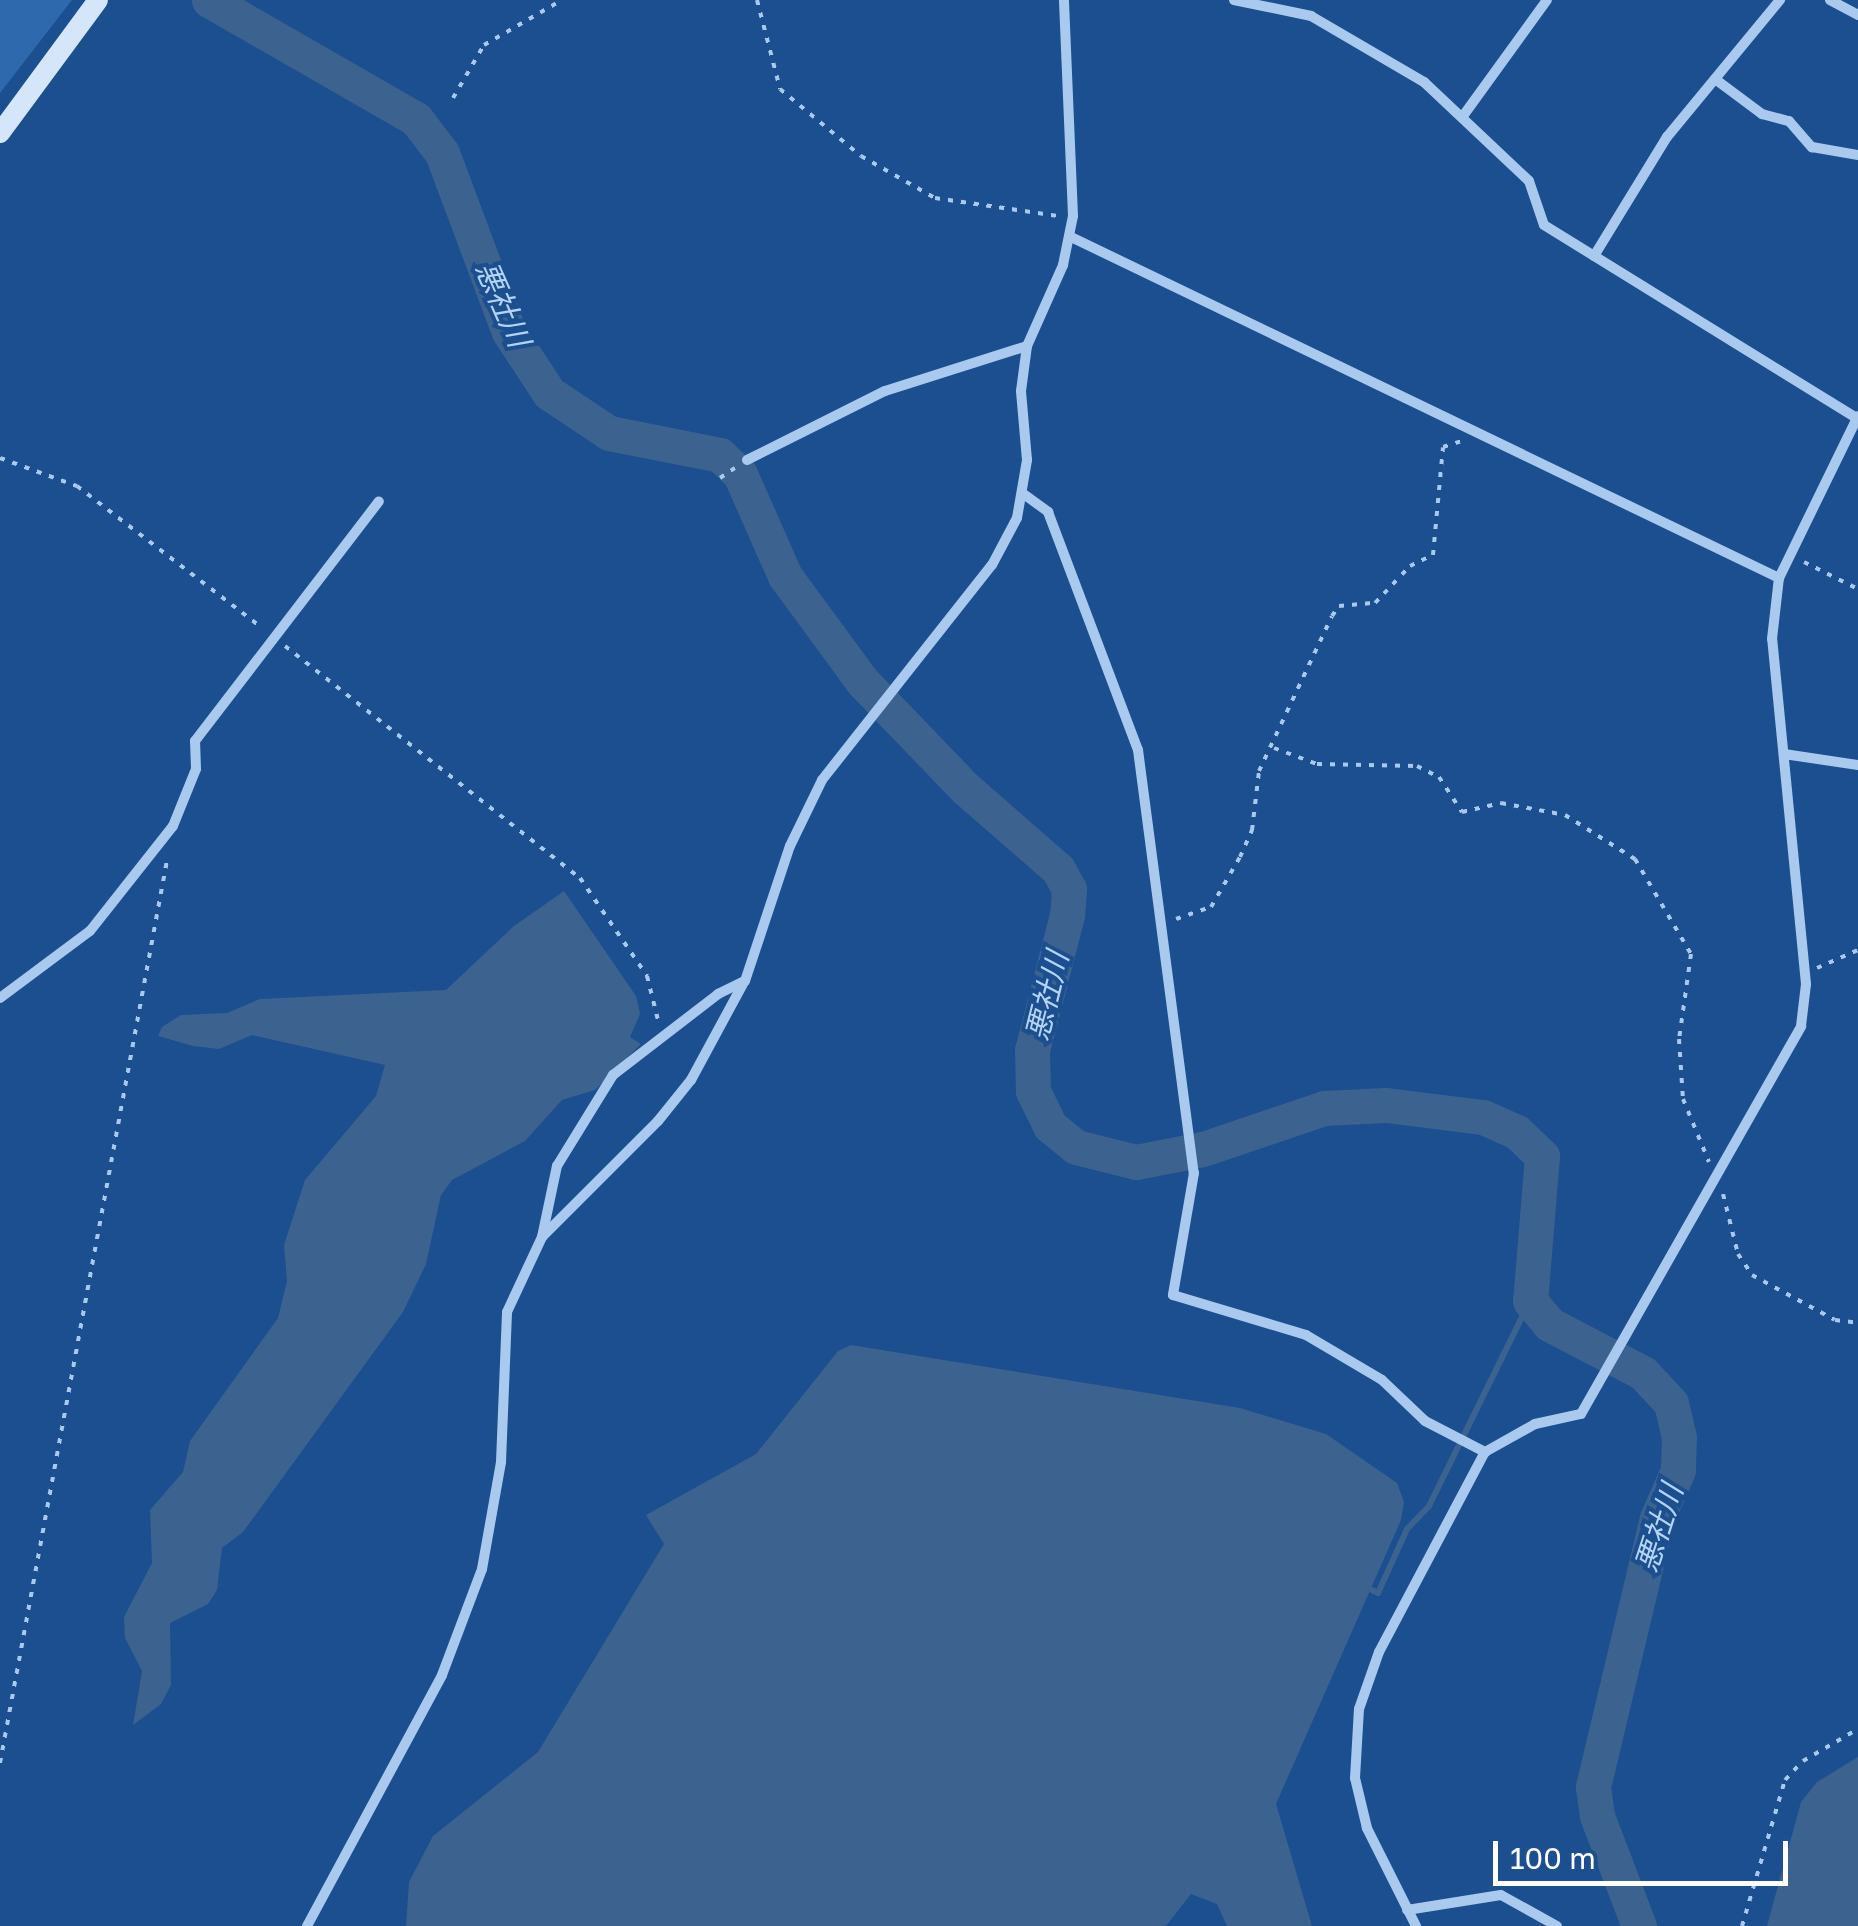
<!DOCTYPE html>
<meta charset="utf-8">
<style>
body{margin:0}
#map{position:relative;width:1858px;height:1926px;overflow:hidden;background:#1b4f8f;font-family:"Golos Text","Noto Sans JP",sans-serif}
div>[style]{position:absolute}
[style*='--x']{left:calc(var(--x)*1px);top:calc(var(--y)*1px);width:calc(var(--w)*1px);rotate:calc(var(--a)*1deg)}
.green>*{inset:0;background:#2e69ad}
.water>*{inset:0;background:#3c6290}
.stream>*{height:6px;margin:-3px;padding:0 3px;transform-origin:3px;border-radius:3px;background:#3c6290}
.river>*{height:35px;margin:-17.5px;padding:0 17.5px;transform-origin:17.5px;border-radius:17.5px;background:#3c6290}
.path>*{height:4px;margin-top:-2px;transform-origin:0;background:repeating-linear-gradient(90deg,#a9c9ee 0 5px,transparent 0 13px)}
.street>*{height:10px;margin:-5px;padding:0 5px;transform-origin:5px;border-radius:5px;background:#a9c9ee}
.secondary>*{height:20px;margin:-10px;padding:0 10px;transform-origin:10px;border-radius:10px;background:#d6e6fa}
span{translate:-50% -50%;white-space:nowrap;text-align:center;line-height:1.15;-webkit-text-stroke:8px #1b4f8f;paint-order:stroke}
.water-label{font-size:30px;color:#b5d3f5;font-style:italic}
.scale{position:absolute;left:1493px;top:1841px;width:295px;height:45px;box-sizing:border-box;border:5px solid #fff;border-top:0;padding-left:12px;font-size:30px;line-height:35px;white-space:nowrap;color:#fff;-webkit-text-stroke:8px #1b4f8f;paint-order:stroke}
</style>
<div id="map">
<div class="green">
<div style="clip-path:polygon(0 0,72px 0,0 93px)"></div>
</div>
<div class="water">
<div style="clip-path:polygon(564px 891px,636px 996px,640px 1014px,630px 1037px,641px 1044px,595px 1090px,562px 1100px,525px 1141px,452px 1180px,441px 1195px,426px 1264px,403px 1312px,243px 1532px,222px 1548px,217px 1590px,208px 1604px,170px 1623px,171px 1685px,161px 1704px,133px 1725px,142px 1671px,125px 1638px,124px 1617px,152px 1563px,150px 1510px,183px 1472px,190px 1441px,278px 1318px,287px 1281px,284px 1245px,305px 1180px,376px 1096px,385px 1065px,252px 1035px,219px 1049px,193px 1046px,158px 1036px,162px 1027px,181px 1015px,227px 1013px,260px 999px,446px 990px,514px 926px)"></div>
<div style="clip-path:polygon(851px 1345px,1240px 1408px,1326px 1434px,1397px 1483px,1404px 1502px,1401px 1520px,1276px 1804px,1312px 1926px,1227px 1926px,1217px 1904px,1191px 1894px,1166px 1926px,406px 1926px,409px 1882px,433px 1836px,538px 1752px,664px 1544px,646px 1515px,756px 1454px,838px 1351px)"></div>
<div style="clip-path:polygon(1858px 1757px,1858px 1926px,1767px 1926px,1801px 1802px,1817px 1782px)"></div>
</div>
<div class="stream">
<div style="--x:1372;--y:1590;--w:7;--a:27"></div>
<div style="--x:1378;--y:1593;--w:70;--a:-65.6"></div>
<div style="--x:1407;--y:1529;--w:32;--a:-46"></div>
<div style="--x:1429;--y:1506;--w:229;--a:-63.8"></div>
</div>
<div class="river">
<div style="--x:209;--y:0;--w:239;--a:29.9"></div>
<div style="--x:416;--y:119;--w:43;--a:52.6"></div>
<div style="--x:442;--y:153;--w:191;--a:69.5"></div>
<div style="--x:509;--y:332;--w:73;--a:56.7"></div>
<div style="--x:549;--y:393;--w:72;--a:33.7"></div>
<div style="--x:609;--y:433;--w:113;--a:11.2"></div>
<div style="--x:720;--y:455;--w:28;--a:44"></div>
<div style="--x:740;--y:474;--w:111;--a:66.2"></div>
<div style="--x:785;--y:576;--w:130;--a:53.7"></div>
<div style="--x:862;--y:681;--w:149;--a:46.1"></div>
<div style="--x:965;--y:788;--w:123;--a:41.1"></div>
<div style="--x:1058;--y:869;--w:23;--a:61"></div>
<div style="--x:1069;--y:889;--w:26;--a:94"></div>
<div style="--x:1067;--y:915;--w:139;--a:104.5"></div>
<div style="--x:1032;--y:1050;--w:41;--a:88.6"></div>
<div style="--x:1033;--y:1091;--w:39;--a:64"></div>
<div style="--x:1050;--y:1126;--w:33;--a:39"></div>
<div style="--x:1076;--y:1147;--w:62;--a:14"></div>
<div style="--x:1136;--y:1162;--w:68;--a:-11"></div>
<div style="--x:1203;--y:1149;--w:128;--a:-18.7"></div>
<div style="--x:1324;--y:1108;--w:62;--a:-2.8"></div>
<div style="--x:1386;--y:1105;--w:98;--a:7.1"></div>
<div style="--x:1483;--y:1117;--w:37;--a:24"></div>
<div style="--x:1517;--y:1132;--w:35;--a:44"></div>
<div style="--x:1542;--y:1156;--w:145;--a:94.7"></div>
<div style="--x:1530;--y:1301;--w:30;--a:50"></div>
<div style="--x:1549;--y:1324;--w:106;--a:27.5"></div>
<div style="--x:1643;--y:1373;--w:41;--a:47"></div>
<div style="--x:1671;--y:1403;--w:35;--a:77"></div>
<div style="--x:1679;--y:1437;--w:33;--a:92"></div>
<div style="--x:1678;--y:1470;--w:52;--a:113.6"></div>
<div style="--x:1657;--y:1518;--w:277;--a:103.4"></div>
<div style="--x:1593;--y:1787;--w:29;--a:82"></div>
<div style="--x:1597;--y:1816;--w:118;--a:69.1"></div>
</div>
<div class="path">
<div style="--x:757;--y:0;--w:92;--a:75.5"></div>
<div style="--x:780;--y:89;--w:105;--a:39.6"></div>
<div style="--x:861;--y:156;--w:85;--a:29.6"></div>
<div style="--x:935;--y:198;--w:124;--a:8.3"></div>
<div style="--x:453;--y:98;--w:61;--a:-59.7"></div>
<div style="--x:484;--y:45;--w:90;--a:-30"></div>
<div style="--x:0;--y:458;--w:82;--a:20"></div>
<div style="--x:77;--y:486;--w:233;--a:37.5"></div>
<div style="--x:720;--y:478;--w:18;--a:-34"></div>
<div style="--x:1804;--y:562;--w:60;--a:26.6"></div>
<div style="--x:285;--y:646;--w:375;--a:38.2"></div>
<div style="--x:580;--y:878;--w:119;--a:55.6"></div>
<div style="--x:647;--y:976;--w:45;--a:76"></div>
<div style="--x:1274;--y:748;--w:46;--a:20.4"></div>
<div style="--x:1317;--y:764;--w:100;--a:1.1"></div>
<div style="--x:1417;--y:766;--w:25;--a:27"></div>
<div style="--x:1439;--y:777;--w:42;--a:56.7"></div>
<div style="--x:1462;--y:812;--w:40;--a:-13"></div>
<div style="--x:1501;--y:803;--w:65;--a:10.6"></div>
<div style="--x:1565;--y:815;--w:83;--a:32.2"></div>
<div style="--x:1635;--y:859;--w:110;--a:59.5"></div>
<div style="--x:1691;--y:954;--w:86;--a:98"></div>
<div style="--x:1679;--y:1039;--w:60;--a:86.2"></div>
<div style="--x:1683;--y:1099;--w:68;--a:67.6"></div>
<div style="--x:1176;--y:919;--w:37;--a:-19"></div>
<div style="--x:1211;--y:907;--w:58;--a:-59.9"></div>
<div style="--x:1240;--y:857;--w:30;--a:-66"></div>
<div style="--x:1252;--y:830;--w:59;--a:-83.2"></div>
<div style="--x:1259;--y:771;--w:171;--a:-64.8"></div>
<div style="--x:1332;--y:616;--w:12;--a:-55"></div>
<div style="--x:1339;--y:606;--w:36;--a:-5"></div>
<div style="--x:1375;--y:603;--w:51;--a:-46.6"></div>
<div style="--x:1410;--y:566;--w:25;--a:-26"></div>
<div style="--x:1433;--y:555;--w:108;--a:-84.7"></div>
<div style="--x:1443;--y:447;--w:20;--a:-18"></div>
<div style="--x:1817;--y:968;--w:45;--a:-23.7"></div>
<div style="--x:1723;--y:1194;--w:62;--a:76"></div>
<div style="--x:1738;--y:1254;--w:25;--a:56"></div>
<div style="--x:1752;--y:1275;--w:94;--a:28.5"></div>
<div style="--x:1835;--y:1320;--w:23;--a:7"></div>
<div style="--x:0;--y:1763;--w:918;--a:-79.52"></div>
<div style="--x:1742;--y:1926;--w:152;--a:-73.6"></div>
<div style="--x:1785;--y:1780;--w:26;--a:-47"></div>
<div style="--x:1803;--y:1761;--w:64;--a:-30.2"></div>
</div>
<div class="street">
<div style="--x:1234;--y:0;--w:79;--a:11.7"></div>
<div style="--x:1311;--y:16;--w:131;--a:30.3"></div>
<div style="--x:1424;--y:82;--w:144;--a:43.3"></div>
<div style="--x:1529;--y:181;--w:46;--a:71.2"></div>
<div style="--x:1544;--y:225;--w:369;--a:31.7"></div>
<div style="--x:1830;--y:0;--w:32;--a:28"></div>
<div style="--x:1715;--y:79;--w:59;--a:36.7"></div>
<div style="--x:1762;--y:114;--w:28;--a:15"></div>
<div style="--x:1789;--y:121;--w:35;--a:49"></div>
<div style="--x:1812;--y:147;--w:47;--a:9.9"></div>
<div style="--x:1463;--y:116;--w:143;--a:-54.1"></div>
<div style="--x:1071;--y:237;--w:786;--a:25.72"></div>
<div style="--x:1594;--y:256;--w:140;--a:-58.5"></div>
<div style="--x:1667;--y:137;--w:178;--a:-50.5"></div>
<div style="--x:747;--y:460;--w:154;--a:-26.6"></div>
<div style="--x:885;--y:391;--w:149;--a:-17.6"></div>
<div style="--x:1025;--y:495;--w:29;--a:36"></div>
<div style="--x:1048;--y:512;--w:254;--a:69.3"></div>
<div style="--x:1138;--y:750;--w:427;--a:82.5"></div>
<div style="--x:1194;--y:1173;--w:124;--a:99.8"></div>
<div style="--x:1173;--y:1295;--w:139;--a:16.7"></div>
<div style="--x:1306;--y:1335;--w:88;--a:30.6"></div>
<div style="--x:1382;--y:1380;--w:59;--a:43.6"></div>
<div style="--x:1425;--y:1421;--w:68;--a:27.3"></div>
<div style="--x:1784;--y:754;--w:75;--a:8.5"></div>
<div style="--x:0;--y:998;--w:112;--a:-36.7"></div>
<div style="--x:90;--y:931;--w:134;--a:-51.7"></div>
<div style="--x:173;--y:826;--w:61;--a:-68"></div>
<div style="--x:196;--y:769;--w:28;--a:-92"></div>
<div style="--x:195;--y:741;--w:302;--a:-52.5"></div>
<div style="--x:542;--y:1237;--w:164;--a:-45"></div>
<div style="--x:658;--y:1121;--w:53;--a:-51.2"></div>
<div style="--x:691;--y:1080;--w:111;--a:-61.6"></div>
<div style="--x:1407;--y:1910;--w:95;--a:-9.1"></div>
<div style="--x:1501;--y:1895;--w:64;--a:29"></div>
<div style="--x:307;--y:1926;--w:285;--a:-61.7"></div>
<div style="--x:442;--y:1675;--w:113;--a:-69.3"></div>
<div style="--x:482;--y:1569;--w:109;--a:-79.9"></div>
<div style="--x:501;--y:1462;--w:150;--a:-87.7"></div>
<div style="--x:507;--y:1312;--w:83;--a:-65"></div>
<div style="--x:542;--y:1237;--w:73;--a:-78.1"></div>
<div style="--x:557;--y:1166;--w:107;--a:-58.4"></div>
<div style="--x:613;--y:1075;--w:133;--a:-37.6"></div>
<div style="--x:718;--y:994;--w:30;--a:-26"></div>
<div style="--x:745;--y:981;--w:142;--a:-71.6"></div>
<div style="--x:790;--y:846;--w:73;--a:-64.1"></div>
<div style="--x:822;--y:780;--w:274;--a:-51.7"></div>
<div style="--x:992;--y:565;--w:53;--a:-62"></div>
<div style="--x:1017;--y:518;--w:59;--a:-80.2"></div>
<div style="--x:1027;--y:460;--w:69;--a:-95"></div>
<div style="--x:1021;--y:391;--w:45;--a:-82.4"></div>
<div style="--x:1027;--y:346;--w:89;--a:-66"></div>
<div style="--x:1063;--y:265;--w:50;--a:-78.5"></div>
<div style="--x:1073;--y:216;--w:216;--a:-92.4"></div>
<div style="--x:1416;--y:1926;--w:110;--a:-116.6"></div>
<div style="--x:1367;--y:1828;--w:51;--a:-103.5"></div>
<div style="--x:1355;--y:1778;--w:69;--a:-86.7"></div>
<div style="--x:1359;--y:1709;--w:60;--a:-70.7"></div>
<div style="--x:1379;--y:1652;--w:226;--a:-62.1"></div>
<div style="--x:1485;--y:1452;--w:57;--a:-29.2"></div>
<div style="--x:1535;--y:1424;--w:47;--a:-12.3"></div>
<div style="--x:1581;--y:1414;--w:446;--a:-60.4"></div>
<div style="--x:1801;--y:1026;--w:42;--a:-83.2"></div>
<div style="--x:1806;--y:984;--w:347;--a:-95.6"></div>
<div style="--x:1772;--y:639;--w:61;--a:-83.5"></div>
<div style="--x:1779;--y:578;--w:180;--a:-64"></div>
</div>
<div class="secondary">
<div style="--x:0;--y:133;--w:165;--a:-53.6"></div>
</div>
<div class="water-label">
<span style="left:503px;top:304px;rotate:66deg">悪社川</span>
<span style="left:1047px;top:996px;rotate:-76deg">悪社川</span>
<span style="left:1659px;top:1528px;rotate:-72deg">悪社川</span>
</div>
<div class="scale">100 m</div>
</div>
